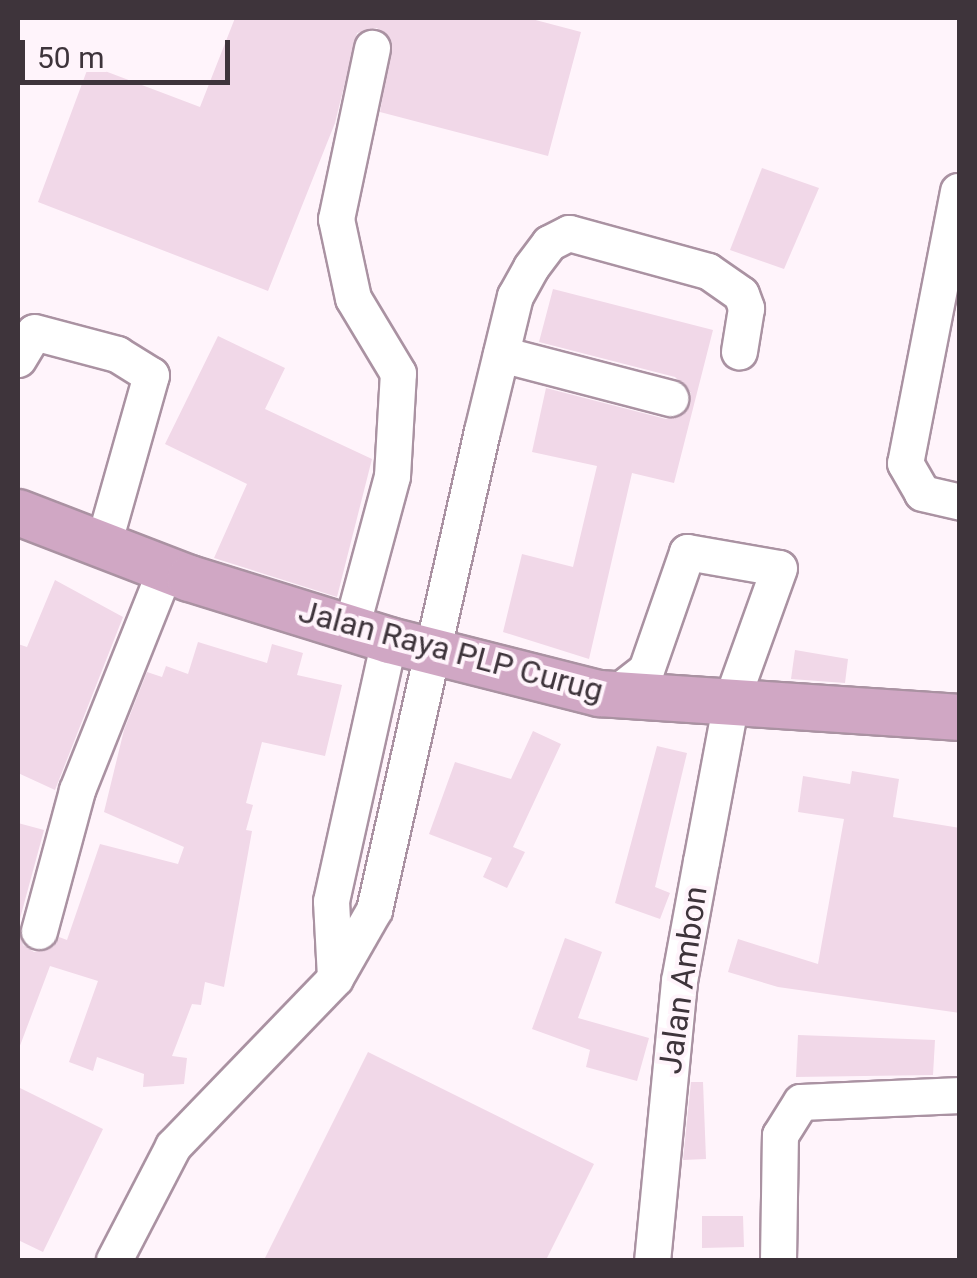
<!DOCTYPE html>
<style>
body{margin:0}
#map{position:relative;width:977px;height:1278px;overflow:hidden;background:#fff4fb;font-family:Roboto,sans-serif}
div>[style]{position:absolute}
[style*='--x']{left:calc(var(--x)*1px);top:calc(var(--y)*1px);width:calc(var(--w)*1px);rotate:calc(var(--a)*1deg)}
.building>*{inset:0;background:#f1d8e8}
.roads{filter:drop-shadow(2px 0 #aa92a2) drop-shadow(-2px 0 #aa92a2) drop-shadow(0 2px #aa92a2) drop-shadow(0 -2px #aa92a2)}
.minor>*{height:35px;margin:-17.5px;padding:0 17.5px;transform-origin:17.5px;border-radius:17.5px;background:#fff}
.major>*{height:45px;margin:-22.5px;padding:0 22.5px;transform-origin:22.5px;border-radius:22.5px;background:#d0a7c4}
span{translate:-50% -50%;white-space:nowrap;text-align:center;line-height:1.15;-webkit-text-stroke:8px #fff4fb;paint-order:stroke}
.street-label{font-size:32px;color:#3e343b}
.frame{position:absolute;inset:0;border:20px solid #3e343b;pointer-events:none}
.scale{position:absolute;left:20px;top:40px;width:210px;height:45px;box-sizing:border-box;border:5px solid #3e343b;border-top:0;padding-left:12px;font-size:30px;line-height:35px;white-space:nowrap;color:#3e343b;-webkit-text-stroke:8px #fff4fb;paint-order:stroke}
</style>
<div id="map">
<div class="building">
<div style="clip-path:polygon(235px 18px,528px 18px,581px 32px,548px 156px,380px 112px,392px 42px,377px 28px,357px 33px,335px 123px,268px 291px,38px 202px,89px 65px,200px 107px)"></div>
<div style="clip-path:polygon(762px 168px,819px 188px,784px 269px,730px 250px)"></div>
<div style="clip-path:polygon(553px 289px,713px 330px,674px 483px,632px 473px,589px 659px,503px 632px,522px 554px,573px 567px,597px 466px,532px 452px,546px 388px,666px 419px,686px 412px,691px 393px,675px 377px,539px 342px)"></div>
<div style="clip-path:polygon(218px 336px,285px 368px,265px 409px,372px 459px,337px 597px,214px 558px,247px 484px,165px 444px)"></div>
<div style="clip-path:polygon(55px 580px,123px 617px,55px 790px,18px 773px,18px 644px,27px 647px)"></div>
<div style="clip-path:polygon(198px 642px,267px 663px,272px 644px,303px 653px,297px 675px,342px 685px,325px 756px,262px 742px,246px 803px,253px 805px,246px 830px,252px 831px,224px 987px,205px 982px,201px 1005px,192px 1004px,172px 1056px,187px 1058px,184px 1084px,143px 1087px,144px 1074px,97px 1057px,93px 1071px,69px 1062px,98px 981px,50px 966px,18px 1051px,18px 823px,44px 830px,18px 926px,23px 945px,34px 952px,53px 947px,59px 937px,67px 940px,100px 844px,178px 864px,184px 847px,104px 812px,124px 730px,147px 672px,162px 677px,166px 666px,188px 674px)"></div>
<div style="clip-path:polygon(795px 650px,848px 659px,845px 683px,791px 679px)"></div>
<div style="clip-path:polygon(533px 731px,561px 744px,513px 847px,525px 852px,507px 888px,483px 877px,492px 858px,429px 834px,455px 762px,511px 779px)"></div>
<div style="clip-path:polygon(657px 746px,687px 753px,655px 887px,670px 893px,660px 919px,615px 903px)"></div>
<div style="clip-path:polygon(852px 771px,899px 779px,893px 817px,960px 828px,960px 1013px,778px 987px,728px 972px,738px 939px,818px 964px,844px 819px,798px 812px,803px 776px,850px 784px)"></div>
<div style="clip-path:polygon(565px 938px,602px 952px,578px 1018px,649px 1038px,637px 1081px,586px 1067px,590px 1050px,532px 1029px)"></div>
<div style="clip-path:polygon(798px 1035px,935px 1040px,933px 1075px,796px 1077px)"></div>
<div style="clip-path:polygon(368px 1052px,594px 1164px,546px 1260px,264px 1260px)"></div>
<div style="clip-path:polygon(691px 1082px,703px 1082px,706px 1159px,683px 1160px)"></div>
<div style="clip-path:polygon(18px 1087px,103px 1129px,43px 1252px,18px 1240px)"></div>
<div style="clip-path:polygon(702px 1216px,743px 1216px,744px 1247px,702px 1248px)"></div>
</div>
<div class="roads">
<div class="minor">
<div style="--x:958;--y:191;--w:277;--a:101"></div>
<div style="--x:905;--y:463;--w:34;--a:60"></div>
<div style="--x:922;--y:493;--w:39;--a:13"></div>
<div style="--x:501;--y:354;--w:175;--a:14.6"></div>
<div style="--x:18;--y:359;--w:31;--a:-59"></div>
<div style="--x:34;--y:332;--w:86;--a:14.8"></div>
<div style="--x:117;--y:354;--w:40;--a:32"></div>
<div style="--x:151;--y:375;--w:162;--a:105.8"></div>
<div style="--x:107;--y:531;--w:18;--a:139"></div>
<div style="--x:351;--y:628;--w:157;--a:-74.9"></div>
<div style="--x:392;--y:476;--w:103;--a:-86.7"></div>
<div style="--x:398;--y:373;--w:87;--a:-121"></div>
<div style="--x:353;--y:298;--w:81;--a:-102.1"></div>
<div style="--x:336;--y:219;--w:175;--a:-78.1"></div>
<div style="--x:615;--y:694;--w:39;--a:-38"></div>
<div style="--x:646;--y:670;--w:125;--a:-70.8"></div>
<div style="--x:687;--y:552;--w:93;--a:9.9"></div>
<div style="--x:779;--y:568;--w:141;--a:109.8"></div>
<div style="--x:731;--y:701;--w:163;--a:100.6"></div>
<div style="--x:701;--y:861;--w:122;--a:100.4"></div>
<div style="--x:679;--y:981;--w:280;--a:95.5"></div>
<div style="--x:39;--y:931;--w:146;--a:-74.9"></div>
<div style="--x:77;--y:790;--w:237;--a:-68.2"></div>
<div style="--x:335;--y:977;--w:76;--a:-93"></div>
<div style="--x:331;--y:901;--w:267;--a:-77.5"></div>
<div style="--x:114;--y:1260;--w:128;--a:-62.6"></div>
<div style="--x:173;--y:1146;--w:233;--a:-46"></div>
<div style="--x:335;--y:978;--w:78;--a:-60.2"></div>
<div style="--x:374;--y:910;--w:491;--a:-77.3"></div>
<div style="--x:482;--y:431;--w:139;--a:-76.3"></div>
<div style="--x:515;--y:296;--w:33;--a:-61"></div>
<div style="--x:531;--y:267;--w:30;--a:-53"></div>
<div style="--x:549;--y:243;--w:22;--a:-27"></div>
<div style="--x:569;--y:233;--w:144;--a:15.3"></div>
<div style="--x:708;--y:271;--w:40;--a:34.9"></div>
<div style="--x:741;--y:294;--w:15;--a:70"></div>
<div style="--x:746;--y:308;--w:44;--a:99.2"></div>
<div style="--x:778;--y:1260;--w:125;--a:-89.1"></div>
<div style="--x:780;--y:1135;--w:39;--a:-58"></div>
<div style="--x:801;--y:1102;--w:159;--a:-2.5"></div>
</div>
<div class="major">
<div style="--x:18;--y:512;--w:183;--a:21.1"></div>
<div style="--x:189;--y:578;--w:209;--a:17.2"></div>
<div style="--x:389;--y:640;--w:217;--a:14.2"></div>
<div style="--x:599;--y:693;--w:362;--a:3.8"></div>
</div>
</div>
<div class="street-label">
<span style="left:451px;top:651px;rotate:15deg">Jalan Raya PLP Curug</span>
<span style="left:683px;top:980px;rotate:-82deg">Jalan Ambon</span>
</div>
<div class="frame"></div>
<div class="scale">50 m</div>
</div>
